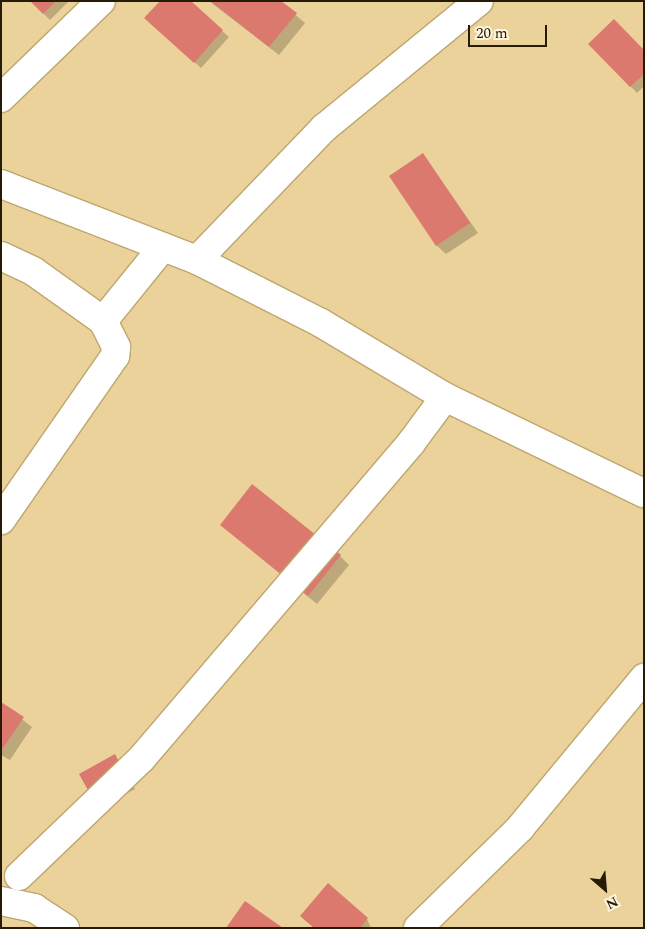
<!DOCTYPE html>
<style>
body{margin:0}
#map{position:relative;width:645px;height:929px;overflow:hidden;background:#ebd29a;font-family:Spectral,serif}
div>[style]{position:absolute}
[style*='--x']{left:calc(var(--x)*1px);top:calc(var(--y)*1px);width:calc(var(--w)*1px);rotate:calc(var(--a)*1deg)}
.shadow>*{inset:0;background:#0003}
.building>*{inset:0;background:#dc796f}
.roads{filter:drop-shadow(1px 0 #bea66f) drop-shadow(-1px 0 #bea66f) drop-shadow(0 1px #bea66f) drop-shadow(0 -1px #bea66f)}
.minor>*{height:28px;margin:-14px;padding:0 14px;transform-origin:14px;border-radius:14px;background:#fff}
span{translate:-50% -50%;white-space:nowrap;text-align:center;line-height:1.15;-webkit-text-stroke:5px #fff5de;paint-order:stroke}
.frame{position:absolute;inset:0;border:2px solid #261c06;pointer-events:none}
.north{position:absolute;left:580px;top:864px;width:50px;height:50px;-webkit-text-stroke:4px #fff5de;paint-order:stroke;rotate:153deg;font-size:14px;font-weight:700;line-height:20px;text-align:center;color:#261c06}
.north::after{content:'';display:block;margin:auto;width:18px;height:22px;background:#261c06;clip-path:polygon(50% 0,100% 100%,50% 72%,0 100%)}
.scale{position:absolute;left:468px;top:25px;width:79px;height:22px;box-sizing:border-box;border:2px solid #261c06;border-top:0;padding-left:6px;font-size:15px;line-height:18px;white-space:nowrap;color:#261c06;-webkit-text-stroke:4px #fff5de;paint-order:stroke}
</style>
<div id="map">
<div class="shadow">
<div style="clip-path:polygon(31px 1px,69px 1px,50px 20px)"></div>
<div style="clip-path:polygon(189px 1px,229px 37px,201px 68px,152px 24px)"></div>
<div style="clip-path:polygon(209px 1px,279px 1px,305px 23px,279px 55px)"></div>
<div style="clip-path:polygon(590px 44px,644px 52px,644px 86px,637px 93px)"></div>
<div style="clip-path:polygon(423px 154px,478px 233px,446px 254px,437px 246px)"></div>
<div style="clip-path:polygon(221px 525px,340px 556px,349px 565px,317px 604px)"></div>
<div style="clip-path:polygon(1px 703px,32px 727px,10px 760px,1px 755px)"></div>
<div style="clip-path:polygon(115px 756px,135px 789px,102px 807px)"></div>
<div style="clip-path:polygon(367px 919px,371px 928px,314px 928px)"></div>
</div>
<div class="building">
<div style="clip-path:polygon(30px 1px,56px 1px,43px 14px)"></div>
<div style="clip-path:polygon(160px 1px,191px 1px,223px 30px,194px 63px,144px 18px)"></div>
<div style="clip-path:polygon(210px 1px,281px 1px,297px 13px,269px 47px)"></div>
<div style="clip-path:polygon(614px 19px,644px 50px,644px 74px,630px 87px,588px 44px)"></div>
<div style="clip-path:polygon(423px 153px,470px 223px,436px 246px,389px 176px)"></div>
<div style="clip-path:polygon(252px 484px,341px 555px,308px 596px,220px 525px)"></div>
<div style="clip-path:polygon(1px 702px,24px 717px,1px 751px)"></div>
<div style="clip-path:polygon(115px 754px,129px 782px,94px 801px,79px 774px)"></div>
<div style="clip-path:polygon(328px 883px,368px 918px,360px 928px,314px 928px,300px 916px)"></div>
<div style="clip-path:polygon(245px 901px,283px 928px,226px 928px)"></div>
</div>
<div class="roads">
<div class="minor">
<div style="--x:1;--y:98;--w:139;--a:-44.1"></div>
<div style="--x:1;--y:184;--w:210;--a:21.2"></div>
<div style="--x:197;--y:260;--w:139;--a:26.9"></div>
<div style="--x:321;--y:323;--w:144;--a:30.8"></div>
<div style="--x:445;--y:397;--w:221;--a:25.8"></div>
<div style="--x:1;--y:256;--w:35;--a:25"></div>
<div style="--x:33;--y:271;--w:86;--a:35.5"></div>
<div style="--x:103;--y:321;--w:29;--a:63"></div>
<div style="--x:116;--y:347;--w:9;--a:96"></div>
<div style="--x:115;--y:356;--w:200;--a:124.8"></div>
<div style="--x:197;--y:260;--w:183;--a:-46.1"></div>
<div style="--x:324;--y:128;--w:200;--a:-39.3"></div>
<div style="--x:103;--y:321;--w:95;--a:-51"></div>
<div style="--x:19;--y:876;--w:170;--a:-43.8"></div>
<div style="--x:142;--y:758;--w:414;--a:-49.5"></div>
<div style="--x:411;--y:443;--w:57;--a:-53.5"></div>
<div style="--x:1;--y:901;--w:34;--a:12"></div>
<div style="--x:34;--y:908;--w:37;--a:33"></div>
<div style="--x:418;--y:928;--w:143;--a:-44.4"></div>
<div style="--x:520;--y:828;--w:195;--a:-50.4"></div>
</div>
</div>
<div class="frame"></div>
<div class="north">N</div>
<div class="scale">20 m</div>
</div>
